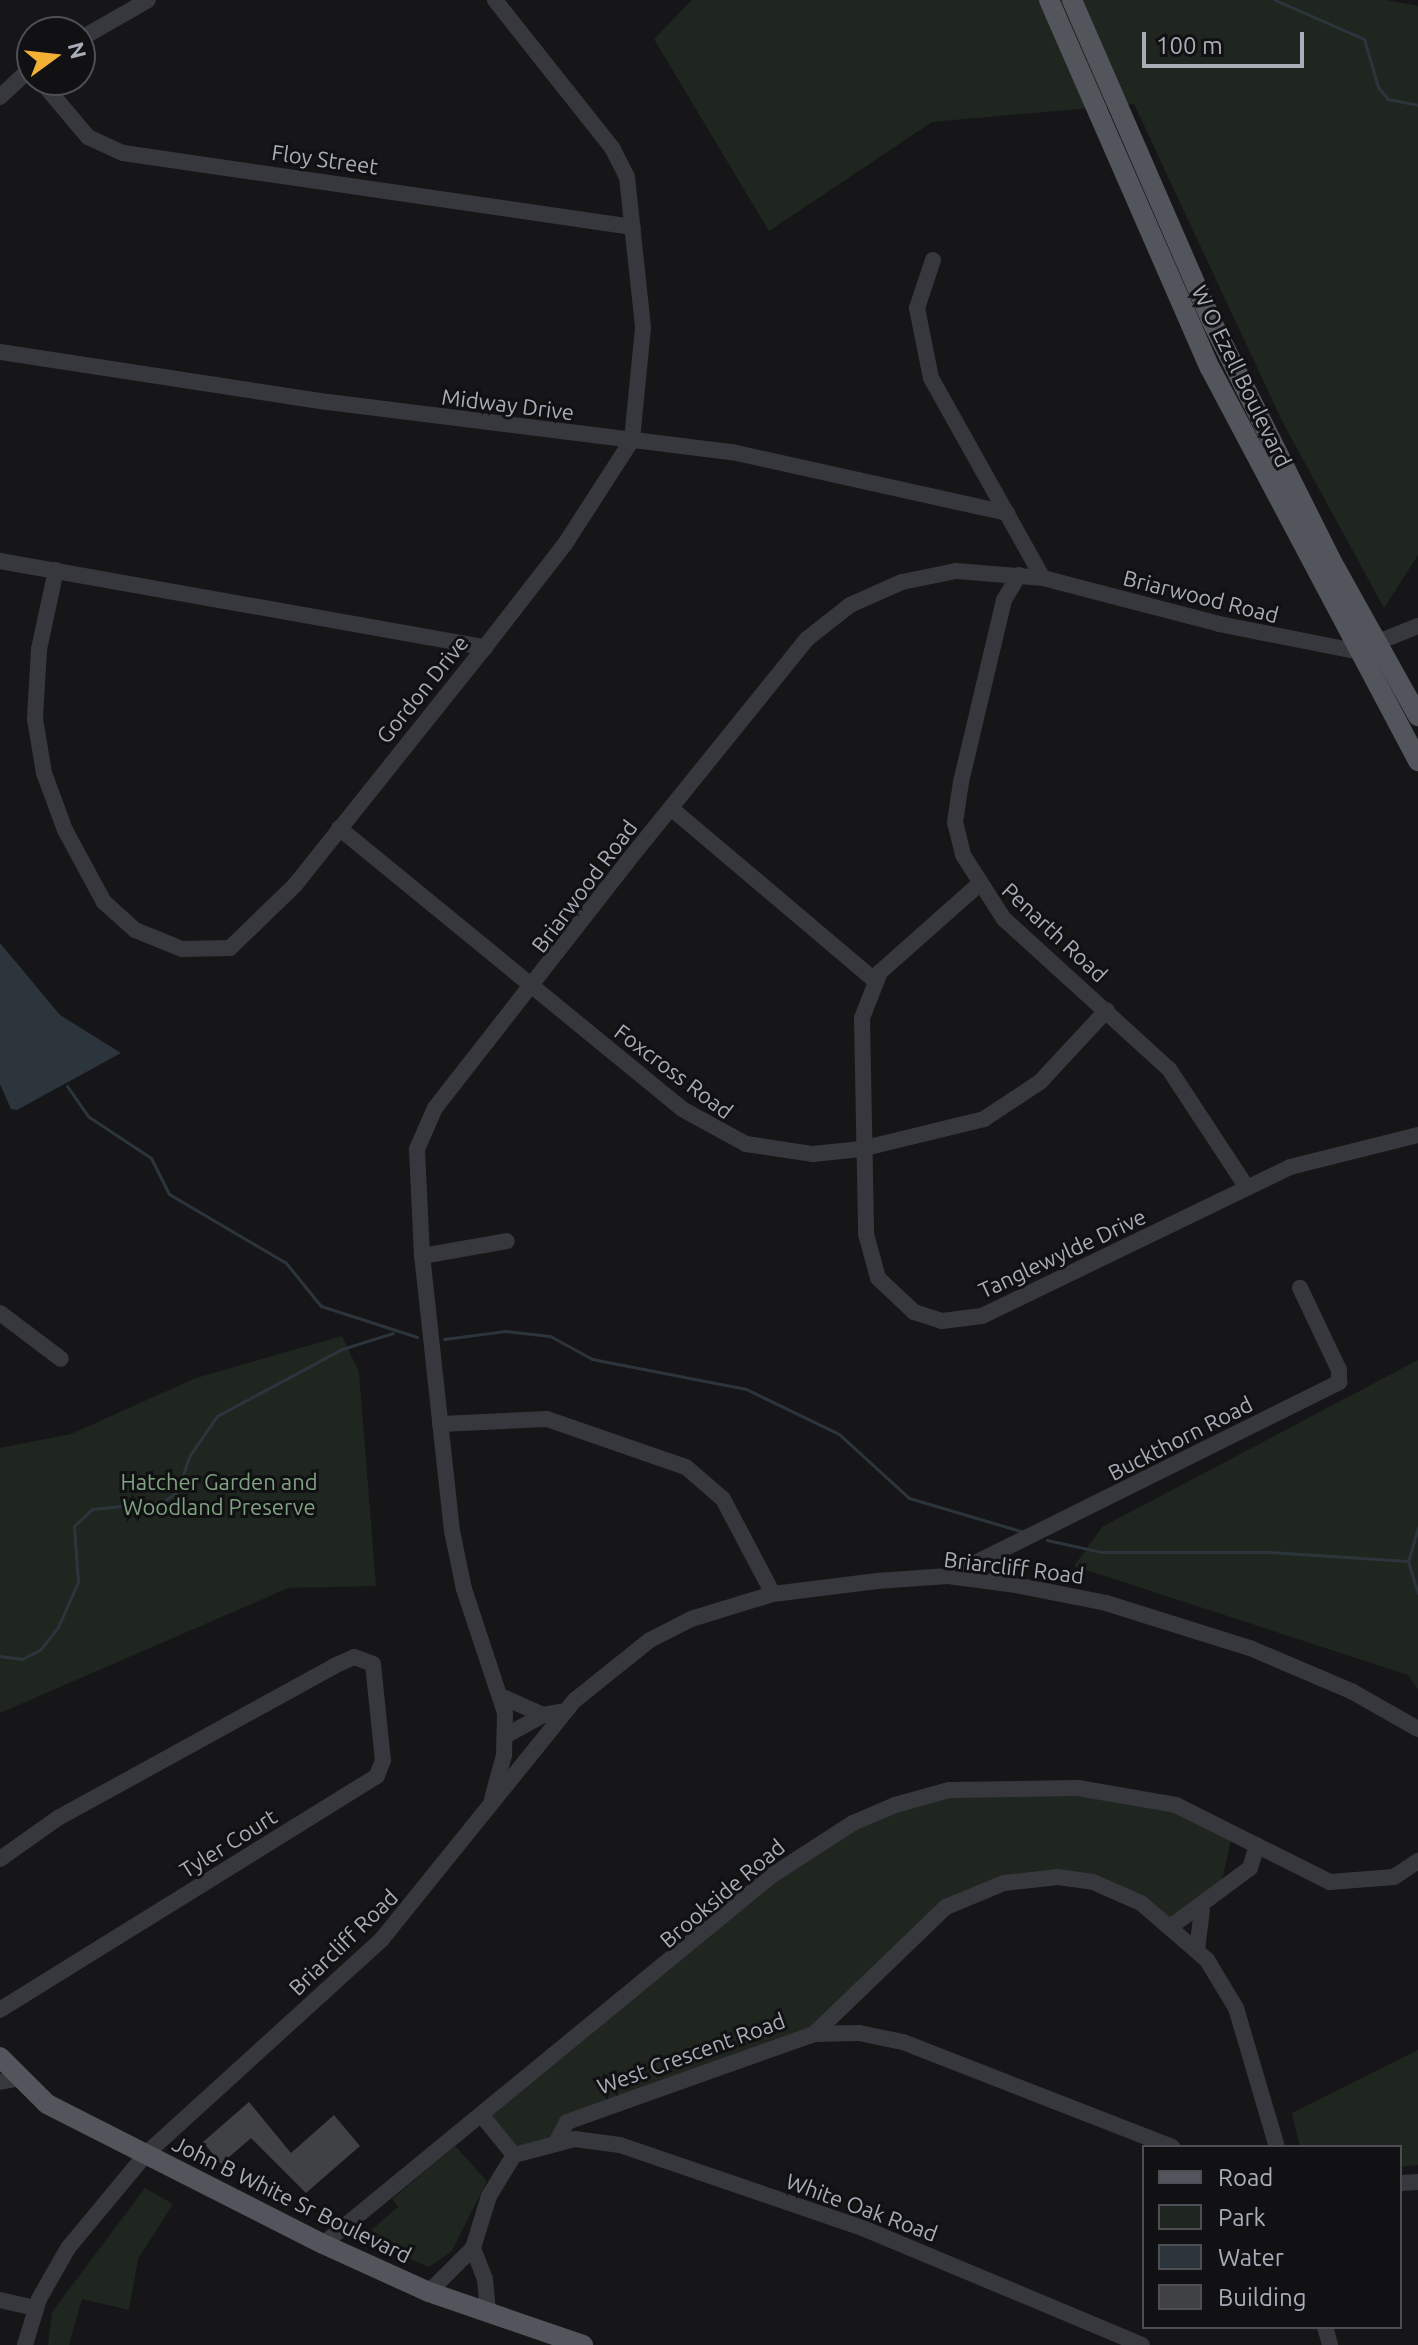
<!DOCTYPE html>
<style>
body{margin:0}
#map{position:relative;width:1418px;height:2345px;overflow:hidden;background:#161618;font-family:Ubuntu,sans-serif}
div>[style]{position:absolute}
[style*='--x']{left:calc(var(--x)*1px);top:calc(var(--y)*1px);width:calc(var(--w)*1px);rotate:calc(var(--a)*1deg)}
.green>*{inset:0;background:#1e261f}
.water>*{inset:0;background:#2c353c}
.stream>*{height:3px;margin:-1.5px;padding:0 1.5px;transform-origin:1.5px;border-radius:1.5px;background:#2c353c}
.building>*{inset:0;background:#404145}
.minor>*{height:16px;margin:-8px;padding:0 8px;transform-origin:8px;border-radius:8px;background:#37383d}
.major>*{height:20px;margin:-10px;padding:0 10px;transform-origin:10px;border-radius:10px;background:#53555c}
span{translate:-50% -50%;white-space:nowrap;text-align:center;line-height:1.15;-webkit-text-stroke:6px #111113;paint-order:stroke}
.street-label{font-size:22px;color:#a8adb8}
.park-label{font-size:22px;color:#7fa381}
.legend{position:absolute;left:1142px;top:2145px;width:260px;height:184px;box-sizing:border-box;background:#111113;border:2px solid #4d4f55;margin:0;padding:10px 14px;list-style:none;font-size:24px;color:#a8adb8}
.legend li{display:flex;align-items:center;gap:16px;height:40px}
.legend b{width:40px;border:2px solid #4d4f55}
.north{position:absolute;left:16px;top:16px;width:80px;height:80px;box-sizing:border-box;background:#111113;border:2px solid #4d4f55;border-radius:50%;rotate:75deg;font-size:22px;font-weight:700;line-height:32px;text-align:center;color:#a8adb8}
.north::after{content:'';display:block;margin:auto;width:28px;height:36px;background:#f2b134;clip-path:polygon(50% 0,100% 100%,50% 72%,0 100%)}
.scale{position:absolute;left:1142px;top:32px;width:162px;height:36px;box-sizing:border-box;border:4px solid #a8adb8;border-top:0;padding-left:10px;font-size:24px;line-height:28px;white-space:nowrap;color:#a8adb8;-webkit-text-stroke:6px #111113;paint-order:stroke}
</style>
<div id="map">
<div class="green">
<div style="clip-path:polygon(692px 0,1387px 0,1418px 6px,1418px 555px,1384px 608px,1282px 421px,1134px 104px,932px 122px,769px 231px,654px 39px)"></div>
<div style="clip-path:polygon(342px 1336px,359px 1372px,376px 1586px,288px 1588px,0 1713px,0 1448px,71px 1434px,196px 1378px)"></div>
<div style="clip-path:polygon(1418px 1360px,1418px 1689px,1408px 1675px,1074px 1566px,1102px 1527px)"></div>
<div style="clip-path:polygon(949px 1790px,1143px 1798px,1233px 1831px,1221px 1885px,1173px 1925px,1093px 1882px,1022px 1879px,966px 1897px,814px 2034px,567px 2122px,558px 2139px,514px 2155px,483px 2117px,771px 1876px,853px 1823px)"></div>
<div style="clip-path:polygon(1418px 2050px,1418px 2165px,1400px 2167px,1400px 2147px,1300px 2147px,1292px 2113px)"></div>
<div style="clip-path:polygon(455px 2146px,487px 2181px,452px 2251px,429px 2267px,362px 2238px,398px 2207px,392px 2199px)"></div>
<div style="clip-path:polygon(145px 2188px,173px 2204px,138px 2259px,129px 2310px,82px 2299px,69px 2345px,48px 2345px,52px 2312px)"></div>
</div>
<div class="water">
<div style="clip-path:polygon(0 943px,60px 1015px,121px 1053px,17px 1110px,11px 1109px,0 1084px)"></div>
</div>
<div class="stream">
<div style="--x:1275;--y:0;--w:97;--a:23.7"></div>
<div style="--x:1364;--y:39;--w:50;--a:73.7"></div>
<div style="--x:1378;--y:87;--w:16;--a:50"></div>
<div style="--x:1388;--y:99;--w:31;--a:11"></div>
<div style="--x:67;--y:1086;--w:38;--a:55"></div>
<div style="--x:89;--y:1117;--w:74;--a:33.5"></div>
<div style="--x:151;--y:1158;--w:40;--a:63.4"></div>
<div style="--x:169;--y:1194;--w:136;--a:30.5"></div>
<div style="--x:286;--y:1263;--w:55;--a:50.9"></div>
<div style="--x:321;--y:1306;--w:101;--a:17.9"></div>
<div style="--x:444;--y:1339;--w:63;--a:-7.4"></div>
<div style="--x:506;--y:1331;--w:44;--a:6.5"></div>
<div style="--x:550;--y:1336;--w:48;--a:28.7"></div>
<div style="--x:592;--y:1359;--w:157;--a:11"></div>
<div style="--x:746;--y:1389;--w:103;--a:25.8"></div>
<div style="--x:839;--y:1434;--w:95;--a:42.4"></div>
<div style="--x:909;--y:1498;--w:120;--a:16.5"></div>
<div style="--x:1418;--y:1527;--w:35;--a:106"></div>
<div style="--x:1408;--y:1561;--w:34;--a:73"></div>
<div style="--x:1047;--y:1540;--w:55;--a:12.5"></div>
<div style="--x:1101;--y:1552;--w:168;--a:0"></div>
<div style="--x:1269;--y:1552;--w:139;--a:3.7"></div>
<div style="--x:0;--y:1656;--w:22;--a:8"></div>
<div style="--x:22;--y:1659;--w:20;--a:-27"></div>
<div style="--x:40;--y:1650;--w:29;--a:-52"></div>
<div style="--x:58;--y:1627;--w:49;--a:-66"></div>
<div style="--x:78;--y:1582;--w:56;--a:-94.1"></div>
<div style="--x:74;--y:1526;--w:25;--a:-43"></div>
<div style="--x:92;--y:1509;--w:71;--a:-5.6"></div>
<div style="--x:163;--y:1502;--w:17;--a:-36"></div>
<div style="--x:177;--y:1492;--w:39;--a:-71"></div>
<div style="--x:190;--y:1455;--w:47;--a:-55.3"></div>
<div style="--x:217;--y:1416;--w:142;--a:-28.2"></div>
<div style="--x:342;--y:1349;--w:53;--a:-17.4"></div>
</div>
<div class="building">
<div style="clip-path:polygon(249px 2102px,291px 2153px,334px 2115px,360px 2146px,306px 2193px,251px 2138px,221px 2164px,203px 2142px)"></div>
</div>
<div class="minor">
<div style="--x:80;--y:39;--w:78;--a:-29.8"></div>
<div style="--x:40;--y:80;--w:75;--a:49.9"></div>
<div style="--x:88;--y:137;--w:38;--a:25"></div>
<div style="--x:123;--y:153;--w:515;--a:8.26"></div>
<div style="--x:0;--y:97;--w:44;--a:-43.2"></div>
<div style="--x:933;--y:260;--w:51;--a:108.4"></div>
<div style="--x:917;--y:308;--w:71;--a:78.7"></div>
<div style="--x:931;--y:378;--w:229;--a:60.8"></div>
<div style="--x:0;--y:352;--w:332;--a:8.7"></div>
<div style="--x:328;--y:402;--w:407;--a:7.1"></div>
<div style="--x:732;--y:452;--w:282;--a:12.5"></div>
<div style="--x:0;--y:561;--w:493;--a:10.1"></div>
<div style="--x:56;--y:570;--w:81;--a:102.1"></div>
<div style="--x:39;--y:649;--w:70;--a:93.3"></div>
<div style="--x:35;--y:719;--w:55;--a:80.5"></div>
<div style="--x:44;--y:773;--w:61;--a:69.8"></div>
<div style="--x:65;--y:830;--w:82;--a:61.6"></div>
<div style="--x:104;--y:902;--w:42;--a:42.1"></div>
<div style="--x:135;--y:930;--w:51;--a:22"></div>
<div style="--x:182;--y:949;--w:48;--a:-1.2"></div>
<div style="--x:230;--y:948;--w:91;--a:-44.1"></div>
<div style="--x:295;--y:885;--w:305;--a:-51.4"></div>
<div style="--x:485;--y:647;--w:130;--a:-52.2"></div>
<div style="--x:565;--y:544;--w:124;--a:-57.2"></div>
<div style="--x:632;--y:440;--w:114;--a:-84.4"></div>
<div style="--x:643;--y:327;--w:151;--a:-96.1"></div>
<div style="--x:627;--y:177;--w:31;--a:-117"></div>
<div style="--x:613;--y:149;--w:190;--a:-128.4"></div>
<div style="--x:1019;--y:575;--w:29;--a:121"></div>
<div style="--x:1004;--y:600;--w:187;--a:103.3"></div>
<div style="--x:961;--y:782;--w:40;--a:98.5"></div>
<div style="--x:955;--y:822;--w:34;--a:76"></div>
<div style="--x:963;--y:855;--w:76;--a:57.4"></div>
<div style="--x:1004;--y:919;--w:223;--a:42.3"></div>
<div style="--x:1169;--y:1069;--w:140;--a:56.7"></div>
<div style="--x:672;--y:809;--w:265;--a:40.2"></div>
<div style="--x:339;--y:828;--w:443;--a:39.3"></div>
<div style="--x:682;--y:1109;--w:73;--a:28.7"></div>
<div style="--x:746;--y:1144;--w:68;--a:8.5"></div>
<div style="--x:813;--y:1154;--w:48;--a:-5.9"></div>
<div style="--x:861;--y:1149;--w:127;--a:-13.7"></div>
<div style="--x:984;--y:1119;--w:67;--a:-33.5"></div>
<div style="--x:1040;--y:1082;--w:98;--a:-47.1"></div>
<div style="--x:977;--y:886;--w:130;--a:138.4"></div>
<div style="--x:880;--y:972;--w:49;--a:111.4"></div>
<div style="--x:862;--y:1018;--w:216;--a:88.9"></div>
<div style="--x:866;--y:1234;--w:46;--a:74.7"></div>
<div style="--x:878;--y:1278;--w:50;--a:43.4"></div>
<div style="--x:914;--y:1312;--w:29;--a:18"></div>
<div style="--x:942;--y:1321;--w:40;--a:-7.1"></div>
<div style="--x:982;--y:1316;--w:342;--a:-25.8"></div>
<div style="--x:1290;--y:1167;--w:132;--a:-14"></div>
<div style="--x:422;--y:1256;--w:86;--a:-10"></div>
<div style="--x:0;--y:1313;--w:76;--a:37"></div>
<div style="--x:440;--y:1424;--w:107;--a:-2.7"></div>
<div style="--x:547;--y:1419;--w:147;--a:19.1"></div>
<div style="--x:686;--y:1467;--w:49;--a:40.9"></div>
<div style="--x:723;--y:1499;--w:107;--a:62.2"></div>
<div style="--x:949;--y:1576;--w:436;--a:-26.4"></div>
<div style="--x:1339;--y:1382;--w:12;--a:-90"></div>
<div style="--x:1339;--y:1370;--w:91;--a:-115.4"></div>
<div style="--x:503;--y:1697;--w:44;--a:24.2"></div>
<div style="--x:505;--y:1736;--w:43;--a:-28.9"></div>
<div style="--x:543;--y:1715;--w:22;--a:-10"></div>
<div style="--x:492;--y:1799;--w:46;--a:-74.7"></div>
<div style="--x:504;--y:1755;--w:42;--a:-88.6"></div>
<div style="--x:505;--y:1713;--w:131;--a:-108.3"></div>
<div style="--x:464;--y:1589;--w:59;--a:-101.7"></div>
<div style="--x:452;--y:1531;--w:277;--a:-96.2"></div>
<div style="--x:422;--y:1256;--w:107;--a:-92.7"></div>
<div style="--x:417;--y:1149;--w:45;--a:-66.3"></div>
<div style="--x:435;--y:1108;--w:312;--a:-52"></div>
<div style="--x:627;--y:862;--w:287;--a:-51.1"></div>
<div style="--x:807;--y:639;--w:55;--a:-38.3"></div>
<div style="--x:850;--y:605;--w:57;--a:-23.9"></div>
<div style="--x:902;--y:582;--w:55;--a:-11.5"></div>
<div style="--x:956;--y:571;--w:87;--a:4.6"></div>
<div style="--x:1043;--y:578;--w:182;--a:14.6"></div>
<div style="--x:1219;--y:624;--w:139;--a:11.2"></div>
<div style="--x:1355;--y:651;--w:68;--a:-21.6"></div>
<div style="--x:0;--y:1859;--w:71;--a:-35.3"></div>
<div style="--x:58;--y:1818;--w:315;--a:-28.8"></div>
<div style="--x:334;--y:1666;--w:22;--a:-24"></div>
<div style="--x:354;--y:1657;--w:20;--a:20"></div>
<div style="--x:373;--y:1664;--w:97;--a:84.1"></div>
<div style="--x:383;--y:1760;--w:17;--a:111"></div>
<div style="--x:377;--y:1776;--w:444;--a:148.2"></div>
<div style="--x:1173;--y:1925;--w:96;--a:-36.5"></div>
<div style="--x:1250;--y:1868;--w:24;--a:-73"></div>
<div style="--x:1197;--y:1950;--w:41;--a:-83"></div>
<div style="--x:814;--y:2034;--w:45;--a:-1.3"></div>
<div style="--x:859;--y:2033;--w:45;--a:11.6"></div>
<div style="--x:903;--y:2042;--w:289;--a:21.3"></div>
<div style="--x:0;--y:2082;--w:16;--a:-11"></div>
<div style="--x:483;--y:2117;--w:49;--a:50.8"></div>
<div style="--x:558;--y:2139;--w:19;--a:-62"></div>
<div style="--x:567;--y:2122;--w:262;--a:-19.6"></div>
<div style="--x:814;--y:2034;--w:183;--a:-43.9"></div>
<div style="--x:946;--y:1907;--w:63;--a:-22.5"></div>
<div style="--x:1004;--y:1883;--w:54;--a:-6.3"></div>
<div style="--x:1058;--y:1877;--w:35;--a:8"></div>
<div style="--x:1093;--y:1882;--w:52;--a:23.6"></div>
<div style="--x:1141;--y:1903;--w:87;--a:40.8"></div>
<div style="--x:1207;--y:1960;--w:56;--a:58.9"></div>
<div style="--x:1236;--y:2008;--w:145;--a:73.6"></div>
<div style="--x:1400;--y:2183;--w:18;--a:-3"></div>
<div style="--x:323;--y:2244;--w:580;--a:-39.4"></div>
<div style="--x:771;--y:1876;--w:98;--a:-32.9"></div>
<div style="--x:853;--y:1823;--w:46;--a:-23.2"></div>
<div style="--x:895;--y:1805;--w:56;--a:-15.5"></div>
<div style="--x:949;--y:1790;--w:129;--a:-0.9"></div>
<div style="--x:1078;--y:1788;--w:99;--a:9.8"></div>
<div style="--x:1176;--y:1805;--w:172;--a:26.6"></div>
<div style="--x:1330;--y:1882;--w:64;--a:-4.5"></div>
<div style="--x:1394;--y:1877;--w:29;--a:-34"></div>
<div style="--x:473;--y:2248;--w:33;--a:69"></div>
<div style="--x:485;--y:2279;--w:33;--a:85"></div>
<div style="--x:429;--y:2292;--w:62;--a:-45"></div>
<div style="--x:473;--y:2248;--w:54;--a:-72.9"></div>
<div style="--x:489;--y:2196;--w:48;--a:-58.6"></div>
<div style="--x:514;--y:2155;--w:63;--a:-14.7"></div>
<div style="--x:575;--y:2139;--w:45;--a:7.6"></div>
<div style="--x:620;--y:2145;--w:259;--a:18.9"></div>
<div style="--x:865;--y:2229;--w:300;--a:22.7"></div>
<div style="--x:0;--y:2300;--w:37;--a:13"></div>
<div style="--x:1325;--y:2327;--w:19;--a:74"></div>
<div style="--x:25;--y:2345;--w:48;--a:-73.1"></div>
<div style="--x:39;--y:2299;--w:59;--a:-60.4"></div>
<div style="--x:68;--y:2248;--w:124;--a:-50.3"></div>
<div style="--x:147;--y:2153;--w:318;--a:-42.3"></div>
<div style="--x:382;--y:1939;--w:307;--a:-51.1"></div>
<div style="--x:575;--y:1700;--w:96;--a:-38.7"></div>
<div style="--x:650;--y:1640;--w:46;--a:-27.1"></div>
<div style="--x:691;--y:1619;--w:86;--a:-17"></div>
<div style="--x:773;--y:1594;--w:105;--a:-7.1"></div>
<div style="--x:877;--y:1581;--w:71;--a:-4"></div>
<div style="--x:948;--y:1576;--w:69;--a:7.5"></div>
<div style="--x:1016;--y:1585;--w:92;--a:11.3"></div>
<div style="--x:1106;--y:1603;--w:151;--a:17.4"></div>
<div style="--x:1250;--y:1648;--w:112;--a:23.1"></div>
<div style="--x:1353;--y:1692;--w:75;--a:29.6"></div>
</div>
<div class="major">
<div style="--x:1049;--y:0;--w:402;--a:66.4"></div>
<div style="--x:1210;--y:368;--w:445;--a:62.1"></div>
<div style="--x:1072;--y:0;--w:347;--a:66.5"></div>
<div style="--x:1210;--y:318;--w:268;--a:63.4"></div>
<div style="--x:1330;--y:558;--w:181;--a:60.9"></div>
<div style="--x:0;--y:2057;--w:66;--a:45"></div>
<div style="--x:47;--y:2104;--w:309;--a:26.9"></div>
<div style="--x:323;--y:2244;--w:116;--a:24.4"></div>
<div style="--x:429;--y:2292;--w:163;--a:19"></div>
</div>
<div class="street-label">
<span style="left:325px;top:159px;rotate:8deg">Floy Street</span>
<span style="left:1242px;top:376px;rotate:64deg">W O Ezell Boulevard</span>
<span style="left:508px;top:404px;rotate:7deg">Midway Drive</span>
<span style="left:1201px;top:596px;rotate:14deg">Briarwood Road</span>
<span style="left:422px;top:689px;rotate:-51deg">Gordon Drive</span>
<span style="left:584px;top:886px;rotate:-53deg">Briarwood Road</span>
<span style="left:1055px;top:932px;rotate:43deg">Penarth Road</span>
<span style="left:674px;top:1071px;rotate:37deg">Foxcross Road</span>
<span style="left:1062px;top:1253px;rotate:-25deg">Tanglewylde Drive</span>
<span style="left:1180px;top:1438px;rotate:-27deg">Buckthorn Road</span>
<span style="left:1014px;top:1567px;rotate:7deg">Briarcliff Road</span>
<span style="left:228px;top:1843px;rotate:-32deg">Tyler Court</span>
<span style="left:722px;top:1893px;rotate:-40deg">Brookside Road</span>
<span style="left:343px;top:1942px;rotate:-44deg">Briarcliff Road</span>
<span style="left:691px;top:2053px;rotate:-20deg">West Crescent Road</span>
<span style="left:292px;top:2199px;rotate:26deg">John B White Sr Boulevard</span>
<span style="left:862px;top:2207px;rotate:20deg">White Oak Road</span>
</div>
<div class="park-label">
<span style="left:219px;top:1494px">Hatcher Garden and<br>Woodland Preserve</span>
</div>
<ul class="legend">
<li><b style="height:10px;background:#53555c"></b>Road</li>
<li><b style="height:22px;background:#1e261f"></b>Park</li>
<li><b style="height:22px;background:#2c353c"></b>Water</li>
<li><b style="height:22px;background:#404145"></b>Building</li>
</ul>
<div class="north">N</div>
<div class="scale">100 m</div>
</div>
